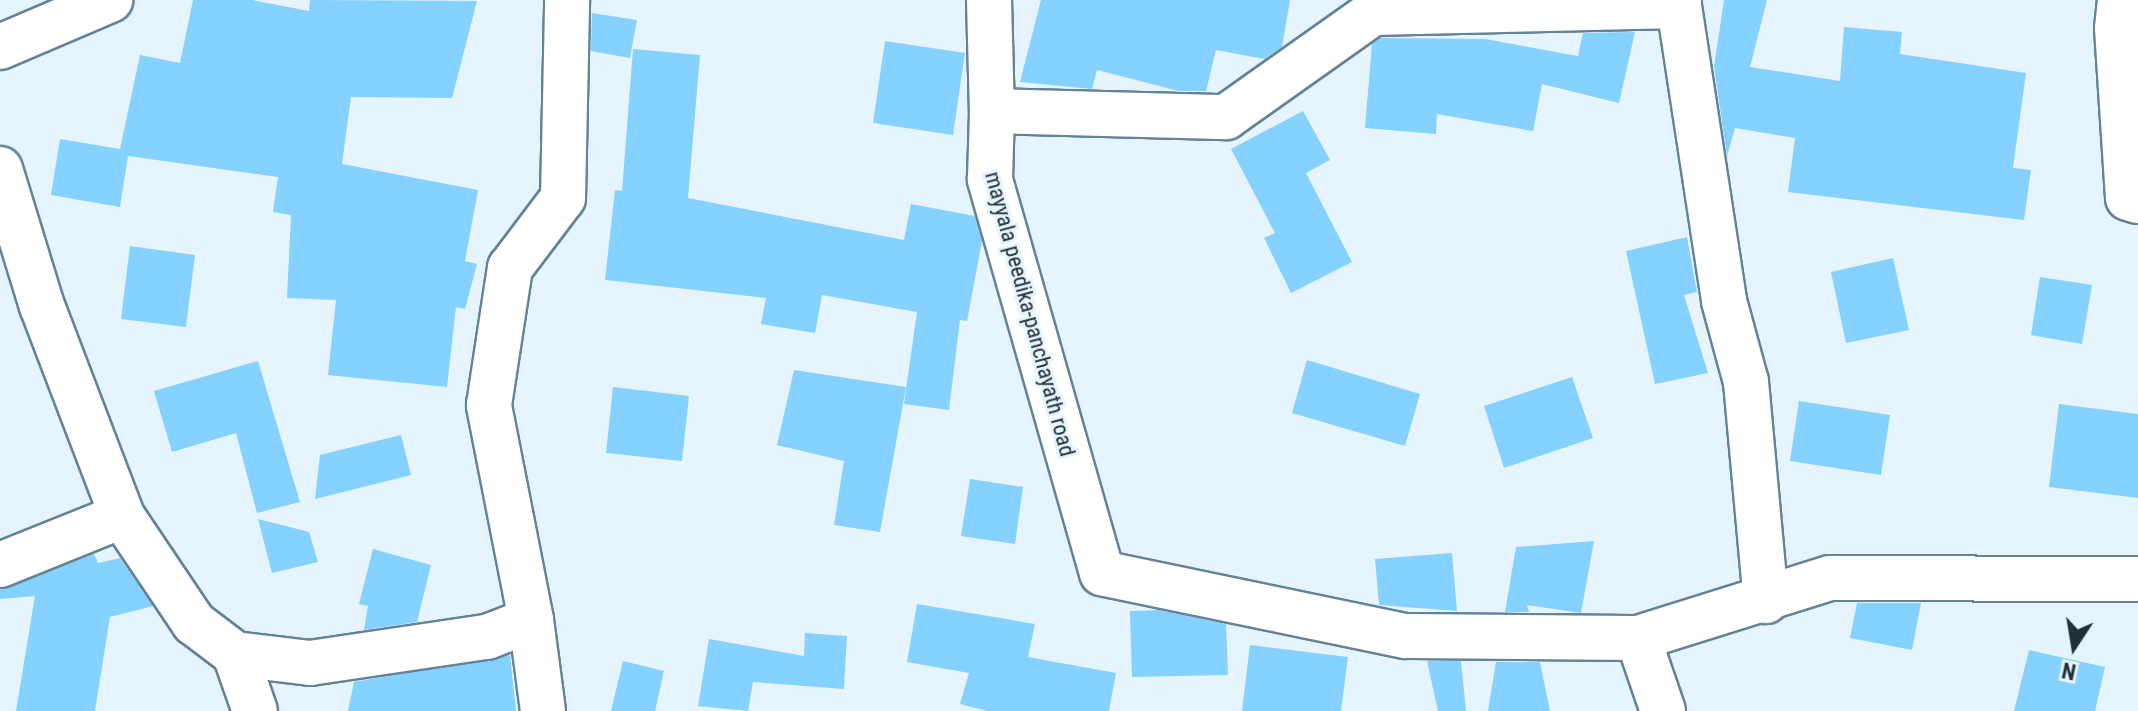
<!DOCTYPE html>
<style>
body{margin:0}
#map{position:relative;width:2138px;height:711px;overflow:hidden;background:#e6f4fd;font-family:"Roboto Condensed",sans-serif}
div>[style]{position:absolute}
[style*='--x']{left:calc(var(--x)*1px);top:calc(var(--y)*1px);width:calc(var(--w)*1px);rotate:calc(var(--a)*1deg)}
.building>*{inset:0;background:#85d1ff}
.roads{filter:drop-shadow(2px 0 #628398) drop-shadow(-2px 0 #628398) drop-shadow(0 2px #628398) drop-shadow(0 -2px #628398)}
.minor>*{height:44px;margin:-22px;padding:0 22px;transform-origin:22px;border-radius:22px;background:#fff}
span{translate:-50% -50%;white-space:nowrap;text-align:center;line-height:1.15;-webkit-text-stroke:6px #e6f4fd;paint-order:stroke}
.street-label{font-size:22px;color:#212f38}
.north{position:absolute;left:2034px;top:607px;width:80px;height:80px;-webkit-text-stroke:6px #e6f4fd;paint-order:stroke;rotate:192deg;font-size:22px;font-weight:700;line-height:32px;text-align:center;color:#212f38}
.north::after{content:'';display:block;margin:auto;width:28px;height:36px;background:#212f38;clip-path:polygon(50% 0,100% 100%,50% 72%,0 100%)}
</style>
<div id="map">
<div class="building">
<div style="clip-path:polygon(193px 0,252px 0,309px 11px,310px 0,477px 1px,452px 98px,351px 97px,342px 164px,478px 190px,465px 261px,477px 264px,465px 309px,456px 307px,447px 387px,328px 375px,336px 300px,287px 298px,291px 215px,273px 212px,278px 177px,128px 156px,120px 207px,51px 195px,60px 139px,120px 149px,140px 55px,180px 63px)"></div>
<div style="clip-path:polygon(1041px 0,1290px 0,1282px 47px,1264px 59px,1216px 50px,1206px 91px,1179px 91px,1097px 70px,1092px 89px,1020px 82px)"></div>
<div style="clip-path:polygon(1724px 0,1767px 0,1750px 67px,1840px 81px,1844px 27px,1902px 32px,1900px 54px,2026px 73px,2013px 168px,2031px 170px,2024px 220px,1788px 192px,1795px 138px,1735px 128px,1727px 156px,1714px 67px)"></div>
<div style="clip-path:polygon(592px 13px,637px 20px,630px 58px,591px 51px)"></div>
<div style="clip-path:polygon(1635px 32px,1619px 103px,1542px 84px,1533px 131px,1437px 114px,1436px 134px,1365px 128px,1372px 44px,1381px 38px,1485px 39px,1578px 56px,1583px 33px)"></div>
<div style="clip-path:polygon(885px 41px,965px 53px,953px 135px,873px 123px)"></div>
<div style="clip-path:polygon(633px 49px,700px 55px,688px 198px,904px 240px,911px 204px,975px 216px,982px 241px,967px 321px,960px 320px,949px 410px,904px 404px,917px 312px,822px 295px,815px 333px,761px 324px,766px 298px,605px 280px,615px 190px,622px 191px)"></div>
<div style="clip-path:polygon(1303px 111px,1330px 160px,1306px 173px,1352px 262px,1291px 293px,1264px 238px,1275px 233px,1231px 149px)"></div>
<div style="clip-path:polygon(1687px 237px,1697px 292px,1684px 295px,1708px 373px,1655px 384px,1626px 251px)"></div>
<div style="clip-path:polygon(130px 246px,195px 255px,186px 327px,121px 319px)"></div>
<div style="clip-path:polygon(1893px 258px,1909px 330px,1846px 343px,1831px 272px)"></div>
<div style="clip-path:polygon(2040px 277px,2092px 285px,2082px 344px,2031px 335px)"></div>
<div style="clip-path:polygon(1307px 360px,1420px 394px,1405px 446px,1292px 413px)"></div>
<div style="clip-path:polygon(258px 361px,300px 502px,257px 513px,236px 433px,172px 452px,154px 391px)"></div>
<div style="clip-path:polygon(794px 370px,906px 387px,880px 532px,834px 525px,844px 461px,777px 445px)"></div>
<div style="clip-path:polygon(1572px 377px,1593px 438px,1504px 468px,1484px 406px)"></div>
<div style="clip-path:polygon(613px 387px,689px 396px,682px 461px,606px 453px)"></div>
<div style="clip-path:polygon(1799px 401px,1890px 415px,1881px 475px,1790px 461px)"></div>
<div style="clip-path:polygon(2059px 404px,2138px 414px,2138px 498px,2049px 487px)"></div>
<div style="clip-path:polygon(401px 435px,411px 475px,315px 499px,320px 455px)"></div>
<div style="clip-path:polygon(970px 479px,1023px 487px,1015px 544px,961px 536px)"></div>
<div style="clip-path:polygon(258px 519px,309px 532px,318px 562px,272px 573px)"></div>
<div style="clip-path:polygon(1594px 541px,1581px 613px,1527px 605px,1529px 612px,1505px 612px,1516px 547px)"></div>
<div style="clip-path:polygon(373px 549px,431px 565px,417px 622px,364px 630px,368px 606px,359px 604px)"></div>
<div style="clip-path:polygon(1452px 553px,1457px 611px,1379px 605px,1375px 559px)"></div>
<div style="clip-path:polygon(94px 554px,98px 563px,120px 558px,153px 606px,110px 617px,95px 711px,16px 711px,35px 596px,0 599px,0 589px)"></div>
<div style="clip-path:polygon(1857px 603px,1921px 603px,1912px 650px,1850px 638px)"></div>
<div style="clip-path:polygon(917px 604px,1035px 624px,1028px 657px,1116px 673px,1109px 711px,987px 711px,960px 704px,969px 673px,907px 662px)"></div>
<div style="clip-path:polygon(1159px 610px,1226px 624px,1228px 675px,1132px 677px,1130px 611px)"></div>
<div style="clip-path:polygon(805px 633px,847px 636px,844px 689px,753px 682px,748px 711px,698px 706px,709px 639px,804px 656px)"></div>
<div style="clip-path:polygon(1250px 645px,1348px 657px,1341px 711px,1242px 711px)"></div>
<div style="clip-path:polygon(2029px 650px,2105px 667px,2095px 711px,2014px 711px)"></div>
<div style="clip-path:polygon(510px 655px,516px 711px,348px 711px,354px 682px)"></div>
<div style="clip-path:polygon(623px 661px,664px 671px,655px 711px,611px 711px)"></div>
<div style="clip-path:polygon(1427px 661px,1461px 661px,1466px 711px,1438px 711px)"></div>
<div style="clip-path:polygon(1496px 662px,1540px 662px,1550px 711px,1488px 711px)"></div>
</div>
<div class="roads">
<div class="minor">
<div style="--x:989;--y:0;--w:111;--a:88.5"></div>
<div style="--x:2120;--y:0;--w:28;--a:96"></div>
<div style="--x:2117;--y:28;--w:170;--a:86.3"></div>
<div style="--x:2128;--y:198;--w:10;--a:17"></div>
<div style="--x:1679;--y:6;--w:298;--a:81.3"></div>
<div style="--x:1724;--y:301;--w:84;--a:74.8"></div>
<div style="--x:1746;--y:382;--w:220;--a:84.8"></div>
<div style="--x:0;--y:47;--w:120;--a:-23.1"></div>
<div style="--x:0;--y:169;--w:143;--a:73"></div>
<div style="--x:42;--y:306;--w:225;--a:69.1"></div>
<div style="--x:122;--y:516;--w:129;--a:56.1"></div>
<div style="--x:194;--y:623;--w:51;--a:37.1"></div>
<div style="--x:235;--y:654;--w:76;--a:6.8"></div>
<div style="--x:310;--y:663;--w:179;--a:-8.4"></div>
<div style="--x:487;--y:637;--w:47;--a:-21.1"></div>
<div style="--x:0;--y:565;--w:131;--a:-21.9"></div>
<div style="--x:1638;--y:638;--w:201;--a:-17.4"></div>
<div style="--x:1830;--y:578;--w:308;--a:0.2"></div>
<div style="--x:235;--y:654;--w:60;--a:70.7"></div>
<div style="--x:543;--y:711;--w:92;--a:-97.5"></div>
<div style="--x:531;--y:620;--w:219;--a:-101.1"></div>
<div style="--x:489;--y:405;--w:139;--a:-81.3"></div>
<div style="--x:510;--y:268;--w:88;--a:-52.9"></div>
<div style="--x:563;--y:198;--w:198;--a:-88.8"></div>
<div style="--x:1663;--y:711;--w:77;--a:-108.9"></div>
<div style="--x:1638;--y:638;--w:233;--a:-179.5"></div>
<div style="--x:1405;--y:636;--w:309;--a:-168.3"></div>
<div style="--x:1102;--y:573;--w:410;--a:-105.9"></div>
<div style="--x:990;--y:179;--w:68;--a:-88.3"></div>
<div style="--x:992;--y:111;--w:234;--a:1.5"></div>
<div style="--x:1226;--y:117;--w:180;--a:-35.3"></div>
<div style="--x:1373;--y:13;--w:306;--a:-1.3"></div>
<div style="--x:1679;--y:6;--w:6;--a:-90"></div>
</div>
</div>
<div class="street-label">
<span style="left:1030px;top:314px;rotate:75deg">mayyala peedika-panchayath road</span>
</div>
<div class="north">N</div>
</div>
